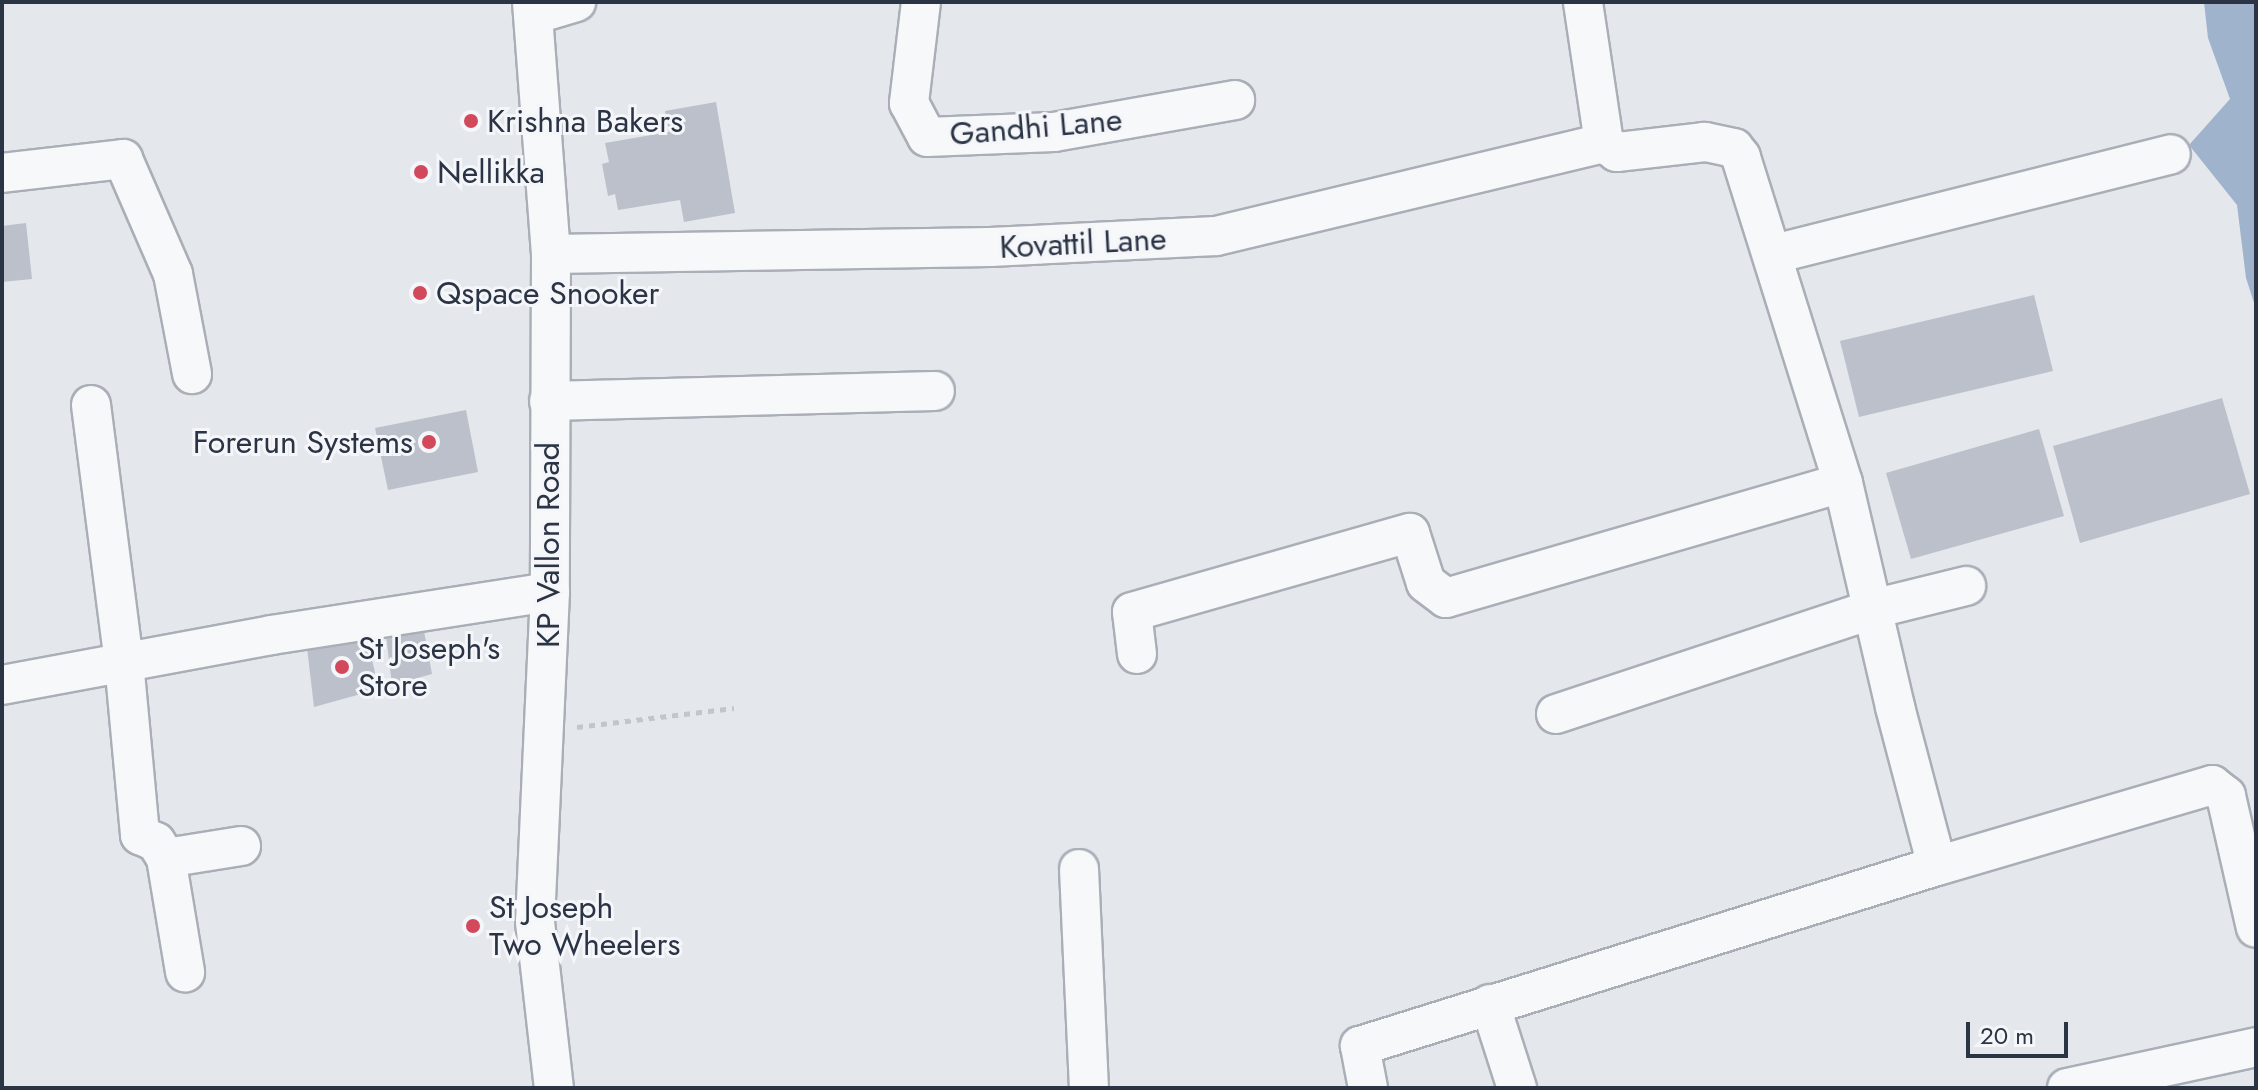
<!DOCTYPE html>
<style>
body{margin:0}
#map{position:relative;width:2258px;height:1090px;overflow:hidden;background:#e4e7ec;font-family:Jost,sans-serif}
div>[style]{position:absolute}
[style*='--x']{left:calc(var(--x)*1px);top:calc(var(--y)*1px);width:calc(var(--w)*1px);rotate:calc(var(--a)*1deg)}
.water>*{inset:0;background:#9fb4cc}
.building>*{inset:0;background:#bbc0ca}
.path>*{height:5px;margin-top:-2.5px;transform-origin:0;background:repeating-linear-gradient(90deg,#c2c5cb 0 6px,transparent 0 12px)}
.roads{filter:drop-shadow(2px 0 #a9aeb7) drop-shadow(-2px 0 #a9aeb7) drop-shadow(0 2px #a9aeb7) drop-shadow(0 -2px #a9aeb7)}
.minor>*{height:38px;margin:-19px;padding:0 19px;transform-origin:19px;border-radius:19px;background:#f7f8fa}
.dots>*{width:22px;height:22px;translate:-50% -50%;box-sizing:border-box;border:4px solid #f4f6f9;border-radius:50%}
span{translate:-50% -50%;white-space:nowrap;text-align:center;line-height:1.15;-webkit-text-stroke:6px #f4f6f9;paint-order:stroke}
.poi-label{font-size:32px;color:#2b3445}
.left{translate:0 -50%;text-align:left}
.right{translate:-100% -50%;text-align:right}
.street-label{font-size:32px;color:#2b3445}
.frame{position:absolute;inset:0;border:4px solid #2b3445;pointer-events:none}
.scale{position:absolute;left:1966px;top:1022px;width:102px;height:36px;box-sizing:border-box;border:4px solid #2b3445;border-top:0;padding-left:10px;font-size:24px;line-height:28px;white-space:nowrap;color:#2b3445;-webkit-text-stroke:6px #f4f6f9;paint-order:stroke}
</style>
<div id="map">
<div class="water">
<div style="clip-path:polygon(2204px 2px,2256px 2px,2256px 309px,2246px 278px,2237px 205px,2189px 145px,2230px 99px,2208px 38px)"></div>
</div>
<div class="building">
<div style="clip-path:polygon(716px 102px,735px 213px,684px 222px,680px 200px,618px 210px,615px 194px,608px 196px,602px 164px,609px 162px,605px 143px,669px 132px,665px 111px)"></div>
<div style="clip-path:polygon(26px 223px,32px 279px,2px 282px,2px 226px)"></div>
<div style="clip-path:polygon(2034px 295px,2053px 371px,1859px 417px,1840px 341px)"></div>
<div style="clip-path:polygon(2222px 398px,2250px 494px,2080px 543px,2053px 446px)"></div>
<div style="clip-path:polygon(466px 410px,478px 472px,388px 490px,375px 428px)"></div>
<div style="clip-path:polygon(2039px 429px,2064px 516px,1911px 559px,1886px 473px)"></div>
<div style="clip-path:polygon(365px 631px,379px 689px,314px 707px,306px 639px)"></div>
<div style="clip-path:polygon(424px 631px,432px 674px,392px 685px,386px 635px)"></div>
</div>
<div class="path">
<div style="--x:577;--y:727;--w:158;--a:-6.9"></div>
</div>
<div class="roads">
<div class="minor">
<div style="--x:532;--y:2;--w:253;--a:85.7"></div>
<div style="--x:551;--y:254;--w:338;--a:90.2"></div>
<div style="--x:550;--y:592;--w:330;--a:92.6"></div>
<div style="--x:535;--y:922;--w:167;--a:83.5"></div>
<div style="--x:921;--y:2;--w:102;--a:96.8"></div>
<div style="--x:909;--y:103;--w:38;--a:62"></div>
<div style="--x:927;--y:137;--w:127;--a:-2.3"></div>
<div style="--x:1054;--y:132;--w:184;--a:-10"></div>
<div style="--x:536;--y:14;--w:42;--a:-16.7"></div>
<div style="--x:2;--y:173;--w:122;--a:-6.6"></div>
<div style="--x:123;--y:159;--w:125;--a:66.5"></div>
<div style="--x:173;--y:274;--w:102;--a:79.2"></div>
<div style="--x:551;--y:254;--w:439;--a:-0.9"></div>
<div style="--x:990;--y:247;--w:226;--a:-2.8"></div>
<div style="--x:1216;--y:236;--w:399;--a:-13.5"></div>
<div style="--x:1774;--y:254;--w:409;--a:-14.1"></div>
<div style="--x:549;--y:401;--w:386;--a:-1.5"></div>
<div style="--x:91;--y:405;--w:259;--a:82.7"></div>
<div style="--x:124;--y:662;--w:174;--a:84.7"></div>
<div style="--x:140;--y:835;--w:17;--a:24"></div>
<div style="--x:156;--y:842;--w:19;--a:58"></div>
<div style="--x:166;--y:858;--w:116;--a:80.5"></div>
<div style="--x:1843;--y:483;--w:230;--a:76.9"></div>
<div style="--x:1895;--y:707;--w:164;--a:75.2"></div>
<div style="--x:1937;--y:866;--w:287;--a:-16.4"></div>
<div style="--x:2212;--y:785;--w:18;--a:38"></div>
<div style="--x:2226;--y:796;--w:135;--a:77.2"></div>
<div style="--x:1137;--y:654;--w:42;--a:-96.8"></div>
<div style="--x:1132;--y:612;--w:289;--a:-15.9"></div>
<div style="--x:1410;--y:533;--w:52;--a:72.3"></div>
<div style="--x:1426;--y:583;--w:25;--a:37"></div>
<div style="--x:1446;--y:598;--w:413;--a:-16.2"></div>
<div style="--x:1843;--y:483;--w:342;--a:-107.4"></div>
<div style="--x:1741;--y:157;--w:11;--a:-128"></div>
<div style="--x:1734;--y:148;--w:30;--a:-168"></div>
<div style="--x:1705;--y:142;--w:89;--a:173.5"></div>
<div style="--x:1617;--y:152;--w:16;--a:-145"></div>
<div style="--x:1604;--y:143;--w:143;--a:-98.5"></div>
<div style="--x:2;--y:685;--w:274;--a:-10.5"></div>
<div style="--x:271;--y:635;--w:282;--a:-8.8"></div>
<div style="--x:1556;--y:714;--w:334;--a:-18.3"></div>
<div style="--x:1873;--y:609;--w:96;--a:-13.9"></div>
<div style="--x:166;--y:858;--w:76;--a:-9.1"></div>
<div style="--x:1079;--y:869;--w:219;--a:87.4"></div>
<div style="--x:1490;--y:1004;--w:88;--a:72.2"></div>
<div style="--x:1368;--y:1088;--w:43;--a:-100.8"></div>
<div style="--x:1360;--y:1046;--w:604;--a:-17.33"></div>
<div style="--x:2067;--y:1088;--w:193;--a:-12.2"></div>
</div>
</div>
<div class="dots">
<div style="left:471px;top:121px;background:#d1495b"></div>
<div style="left:421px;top:172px;background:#d1495b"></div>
<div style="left:420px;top:293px;background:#d1495b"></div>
<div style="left:429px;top:442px;background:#d1495b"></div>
<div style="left:342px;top:667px;background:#d1495b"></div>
<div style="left:473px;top:926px;background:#d1495b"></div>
</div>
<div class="poi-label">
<span class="left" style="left:487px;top:121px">Krishna Bakers</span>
<span class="left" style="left:437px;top:172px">Nellikka</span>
<span class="left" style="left:436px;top:293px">Qspace Snooker</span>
<span class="right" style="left:413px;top:442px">Forerun Systems</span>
<span class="left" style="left:358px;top:667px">St Joseph's<br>Store</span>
<span class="left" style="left:489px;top:926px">St Joseph<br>Two Wheelers</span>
</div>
<div class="street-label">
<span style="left:1036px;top:127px;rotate:-5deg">Gandhi Lane</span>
<span style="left:1083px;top:243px;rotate:-3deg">Kovattil Lane</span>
<span style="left:548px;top:545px;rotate:-90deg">KP Vallon Road</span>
</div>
<div class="frame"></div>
<div class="scale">20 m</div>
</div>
